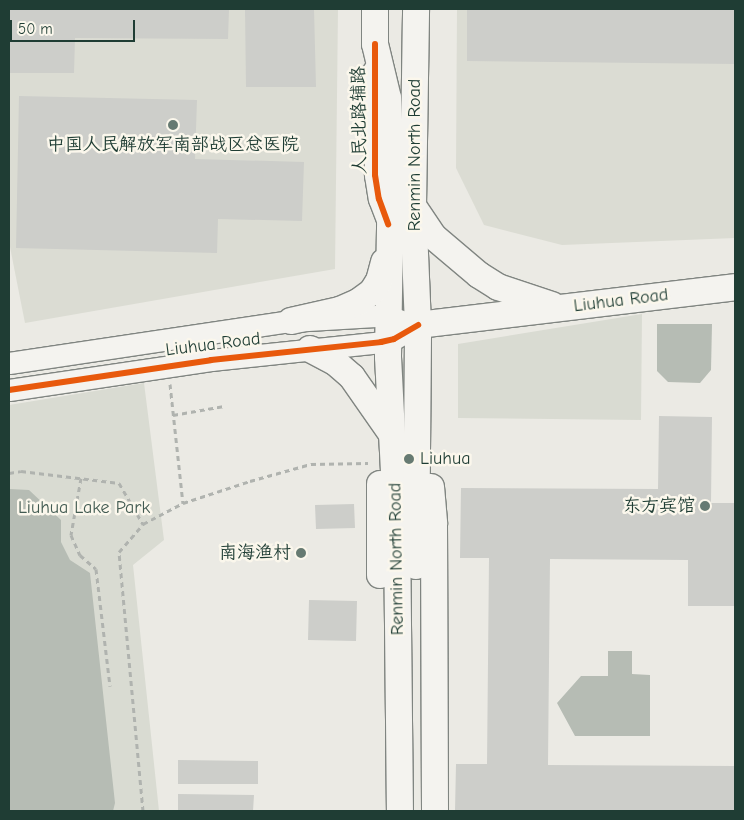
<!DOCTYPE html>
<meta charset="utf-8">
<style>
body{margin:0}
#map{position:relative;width:744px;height:820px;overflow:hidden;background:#ebeae4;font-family:"Comic Neue","LXGW WenKai TC",sans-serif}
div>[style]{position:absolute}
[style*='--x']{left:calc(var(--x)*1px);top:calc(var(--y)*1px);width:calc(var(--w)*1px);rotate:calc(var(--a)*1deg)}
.built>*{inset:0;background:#dbdcd3}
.green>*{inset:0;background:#d9dbd2}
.water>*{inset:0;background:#b6bcb4}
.building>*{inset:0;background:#cdceca}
.path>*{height:3px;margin-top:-1.5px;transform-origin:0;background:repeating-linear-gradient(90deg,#b0b3af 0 5px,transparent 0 9px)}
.roads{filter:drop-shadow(1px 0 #808581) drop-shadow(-1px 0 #808581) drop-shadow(0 1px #808581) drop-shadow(0 -1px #808581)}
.minor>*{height:21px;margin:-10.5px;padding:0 10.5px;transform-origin:10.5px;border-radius:10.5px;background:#f4f3ef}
.major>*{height:26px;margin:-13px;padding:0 13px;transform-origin:13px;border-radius:13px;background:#f4f3ef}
.cycleway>*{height:6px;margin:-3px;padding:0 3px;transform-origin:3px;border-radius:3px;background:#e8590c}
.dots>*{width:14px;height:14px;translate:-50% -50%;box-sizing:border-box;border:2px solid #fbf7ec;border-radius:50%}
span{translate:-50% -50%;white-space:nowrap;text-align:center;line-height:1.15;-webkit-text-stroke:5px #fbf7ec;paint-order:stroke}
.street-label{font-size:18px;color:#1f3d34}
.poi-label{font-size:18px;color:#1f3d34}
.left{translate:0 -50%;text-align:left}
.right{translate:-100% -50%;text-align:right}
.park-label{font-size:18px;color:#415a51}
.frame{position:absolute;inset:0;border:10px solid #1f3d34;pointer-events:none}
.scale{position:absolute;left:10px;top:20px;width:125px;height:22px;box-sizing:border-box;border:2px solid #1f3d34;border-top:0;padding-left:6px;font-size:15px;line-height:18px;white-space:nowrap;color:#1f3d34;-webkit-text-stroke:4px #fbf7ec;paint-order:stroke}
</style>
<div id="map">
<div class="built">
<div style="clip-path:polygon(9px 9px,338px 9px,335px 269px,25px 323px,9px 242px)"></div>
<div style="clip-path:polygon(457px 9px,735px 9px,735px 238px,562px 245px,484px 225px,456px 168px)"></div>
</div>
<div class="green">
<div style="clip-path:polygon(642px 314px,641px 420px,458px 418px,458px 344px)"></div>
<div style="clip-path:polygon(144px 383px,164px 540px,133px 565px,159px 811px,9px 811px,9px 405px)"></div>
</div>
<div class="water">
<div style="clip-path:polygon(657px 324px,712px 324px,711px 370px,700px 383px,668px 382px,657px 371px)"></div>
<div style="clip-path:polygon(9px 489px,29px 490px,61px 520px,61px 542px,70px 560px,90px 573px,115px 803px,113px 811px,9px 811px)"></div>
<div style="clip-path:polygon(608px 651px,632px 651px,632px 674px,650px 675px,650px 736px,575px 736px,557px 703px,581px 676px,608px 676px)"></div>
</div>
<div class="building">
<div style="clip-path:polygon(9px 9px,229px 9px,228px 39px,75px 38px,74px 73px,9px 73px)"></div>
<div style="clip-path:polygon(245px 9px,314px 9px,316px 87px,246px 87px)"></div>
<div style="clip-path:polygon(467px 9px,735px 9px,735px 64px,467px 61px)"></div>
<div style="clip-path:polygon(19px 96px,197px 100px,195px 159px,304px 162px,302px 221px,218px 219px,217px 253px,16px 248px)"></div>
<div style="clip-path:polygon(659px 416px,712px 417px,711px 503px,735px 503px,735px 606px,688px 606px,688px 560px,550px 559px,548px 765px,735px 766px,735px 811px,455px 811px,456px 764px,487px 764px,489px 558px,460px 558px,461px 488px,658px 489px)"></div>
<div style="clip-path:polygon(354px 504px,355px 528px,316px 529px,315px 505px)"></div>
<div style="clip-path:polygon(309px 600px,357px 601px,356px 641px,308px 640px)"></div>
<div style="clip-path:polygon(178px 760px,258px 761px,258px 784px,178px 784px)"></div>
<div style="clip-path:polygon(178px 794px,254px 795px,253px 811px,178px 811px)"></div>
</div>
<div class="path">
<div style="--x:170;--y:384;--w:120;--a:83.8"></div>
<div style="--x:183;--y:503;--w:71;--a:-18.2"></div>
<div style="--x:250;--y:481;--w:63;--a:-15.6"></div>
<div style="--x:311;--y:464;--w:57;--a:-1"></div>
<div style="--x:173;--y:415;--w:52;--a:-10"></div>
<div style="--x:9;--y:473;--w:12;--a:-9"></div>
<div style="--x:21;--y:471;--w:99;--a:7"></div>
<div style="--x:119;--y:483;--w:48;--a:59.7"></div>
<div style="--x:81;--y:478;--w:58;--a:100"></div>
<div style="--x:71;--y:535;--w:22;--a:66"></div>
<div style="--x:80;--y:555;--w:21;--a:41"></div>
<div style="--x:96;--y:569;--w:118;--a:83.2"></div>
<div style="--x:143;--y:811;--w:260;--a:-95.3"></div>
<div style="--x:119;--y:552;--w:37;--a:-49"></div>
<div style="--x:143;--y:524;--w:45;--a:-27.7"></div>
</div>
<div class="roads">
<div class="minor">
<div style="--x:374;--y:69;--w:106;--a:89.5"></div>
<div style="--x:375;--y:175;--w:24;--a:81"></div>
<div style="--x:379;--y:199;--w:22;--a:69"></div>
<div style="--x:9;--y:363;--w:285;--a:-8.5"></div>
<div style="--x:291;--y:321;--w:85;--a:-3.4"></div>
<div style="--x:376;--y:316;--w:12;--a:0"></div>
<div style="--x:388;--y:316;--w:15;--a:20"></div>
<div style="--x:9;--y:390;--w:204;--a:-8.4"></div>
<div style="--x:211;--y:360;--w:171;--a:-6"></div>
<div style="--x:381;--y:342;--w:13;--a:-13"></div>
<div style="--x:394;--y:339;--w:28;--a:-30"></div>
</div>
<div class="major">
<div style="--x:375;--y:9;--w:35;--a:90"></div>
<div style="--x:375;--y:44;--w:56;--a:76.5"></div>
<div style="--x:388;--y:98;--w:67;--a:87.4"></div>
<div style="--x:391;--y:165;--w:192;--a:90.9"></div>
<div style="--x:388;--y:357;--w:172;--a:87"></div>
<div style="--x:397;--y:529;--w:282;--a:89.4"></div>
<div style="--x:413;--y:206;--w:37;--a:56"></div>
<div style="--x:434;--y:237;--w:59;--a:40.2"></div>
<div style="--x:479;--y:275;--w:22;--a:32"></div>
<div style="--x:498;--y:287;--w:57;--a:18.4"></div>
<div style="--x:291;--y:321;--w:50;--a:-12.7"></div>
<div style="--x:340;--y:310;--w:20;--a:-24"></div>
<div style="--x:358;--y:302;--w:17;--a:-36"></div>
<div style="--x:372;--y:292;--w:13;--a:-58"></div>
<div style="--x:379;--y:281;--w:20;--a:-75"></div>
<div style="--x:418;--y:325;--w:319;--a:-6.8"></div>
<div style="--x:310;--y:349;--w:30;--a:28"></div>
<div style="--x:336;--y:363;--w:21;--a:41"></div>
<div style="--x:352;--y:377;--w:68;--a:55.1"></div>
<div style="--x:380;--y:484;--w:91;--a:90"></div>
<div style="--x:431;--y:487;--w:37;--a:85"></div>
<div style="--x:434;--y:524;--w:287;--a:89.8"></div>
<div style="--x:416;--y:566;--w:241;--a:-89.5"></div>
<div style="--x:418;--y:325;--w:120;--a:-92.4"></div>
<div style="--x:413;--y:205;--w:196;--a:-89.1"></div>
</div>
</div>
<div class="cycleway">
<div style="--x:375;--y:44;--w:131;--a:90"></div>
<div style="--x:375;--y:175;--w:24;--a:81"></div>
<div style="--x:379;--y:199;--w:27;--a:70"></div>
<div style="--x:9;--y:390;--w:204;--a:-8.4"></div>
<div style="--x:211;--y:360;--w:171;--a:-6"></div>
<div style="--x:381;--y:342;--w:13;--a:-13"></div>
<div style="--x:394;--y:339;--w:28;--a:-30"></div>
</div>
<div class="dots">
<div style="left:173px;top:125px;background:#667a72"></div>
<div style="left:409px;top:459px;background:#667a72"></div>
<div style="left:705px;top:506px;background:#667a72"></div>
<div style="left:301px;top:553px;background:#667a72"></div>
</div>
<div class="street-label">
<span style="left:360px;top:120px;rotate:-91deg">人民北路辅路</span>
<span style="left:415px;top:155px;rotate:-90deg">Renmin North Road</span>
<span style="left:621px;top:301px;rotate:-7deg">Liuhua Road</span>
<span style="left:213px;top:345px;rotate:-7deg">Liuhua Road</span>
<span style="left:397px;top:559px;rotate:-91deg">Renmin North Road</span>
</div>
<div class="poi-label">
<span style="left:173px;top:145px">中国人民解放军南部战区总医院</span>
<span class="left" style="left:420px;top:459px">Liuhua</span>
<span class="right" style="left:695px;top:506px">东方宾馆</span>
<span class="right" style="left:291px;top:553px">南海渔村</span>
</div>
<div class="park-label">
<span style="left:84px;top:508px">Liuhua Lake Park</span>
</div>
<div class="frame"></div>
<div class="scale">50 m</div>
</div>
